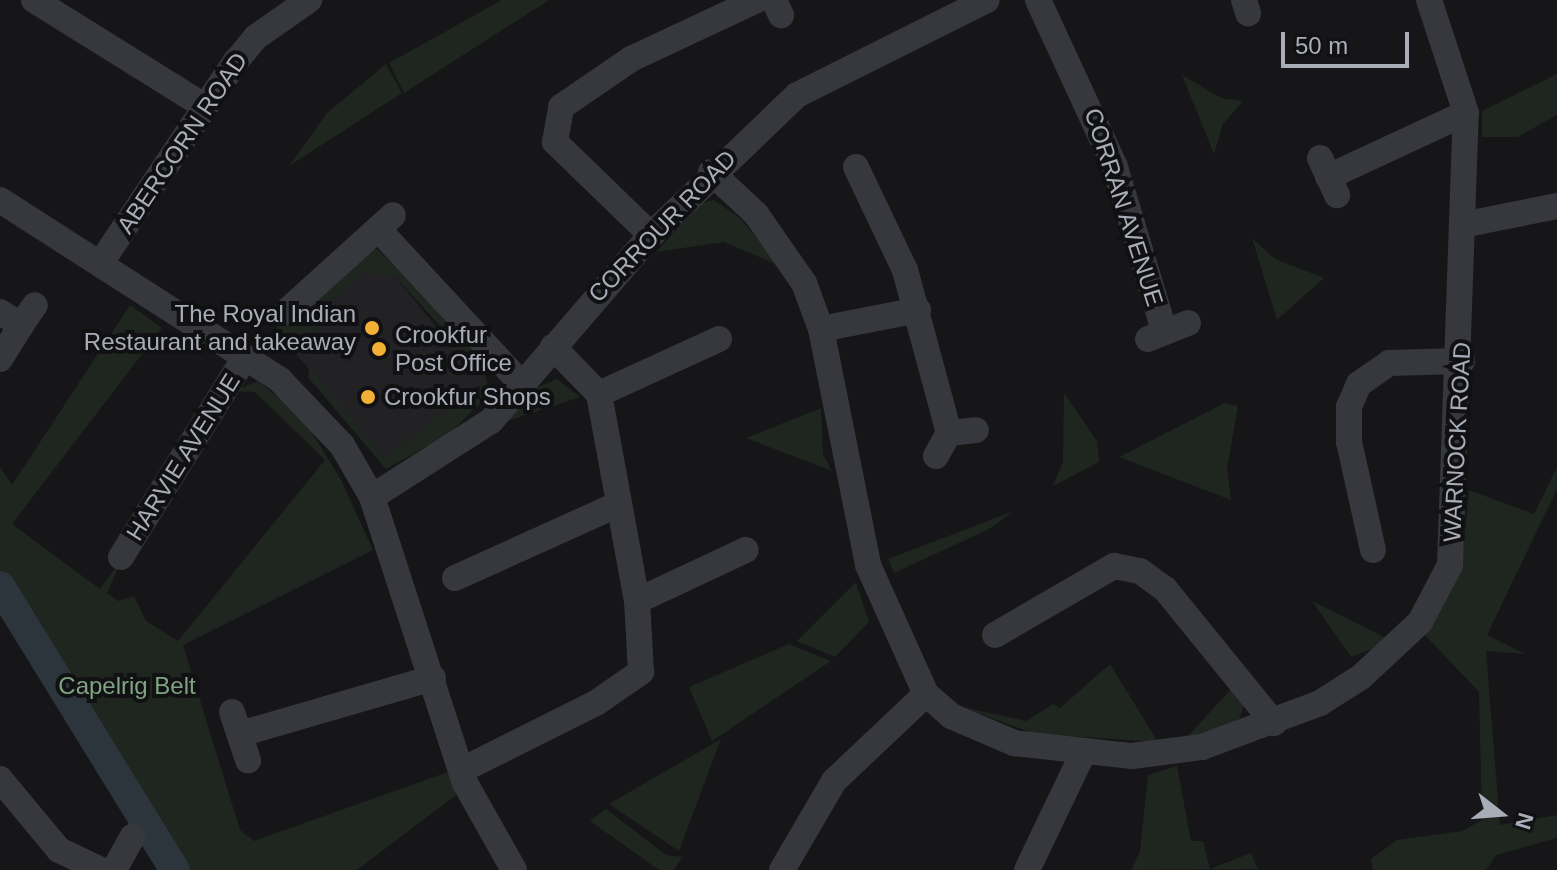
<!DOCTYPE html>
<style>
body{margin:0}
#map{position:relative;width:1557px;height:870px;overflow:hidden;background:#161618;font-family:Helvetica,sans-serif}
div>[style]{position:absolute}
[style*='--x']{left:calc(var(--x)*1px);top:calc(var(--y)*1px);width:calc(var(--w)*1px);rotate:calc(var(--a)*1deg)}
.built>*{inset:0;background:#222225}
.green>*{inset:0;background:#1e261f}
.river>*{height:30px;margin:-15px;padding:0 15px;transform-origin:15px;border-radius:15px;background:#2c353c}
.minor>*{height:26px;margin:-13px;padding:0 13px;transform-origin:13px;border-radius:13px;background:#37383d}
.dots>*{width:22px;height:22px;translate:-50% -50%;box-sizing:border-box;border:4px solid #111113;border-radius:50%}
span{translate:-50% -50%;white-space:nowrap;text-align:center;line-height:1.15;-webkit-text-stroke:8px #111113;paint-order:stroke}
.street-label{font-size:24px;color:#a8adb8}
.poi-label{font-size:24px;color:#a8adb8}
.right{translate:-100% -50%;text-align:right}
.left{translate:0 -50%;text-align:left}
.park-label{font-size:24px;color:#7fa381}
.north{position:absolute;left:1461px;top:774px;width:80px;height:80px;-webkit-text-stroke:6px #111113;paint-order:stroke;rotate:107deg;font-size:22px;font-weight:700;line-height:32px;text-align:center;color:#a8adb8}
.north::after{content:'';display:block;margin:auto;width:28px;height:36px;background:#a8adb8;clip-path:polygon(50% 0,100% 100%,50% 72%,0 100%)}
.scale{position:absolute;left:1281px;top:32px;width:128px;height:36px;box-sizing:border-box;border:4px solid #a8adb8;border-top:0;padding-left:10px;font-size:24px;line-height:28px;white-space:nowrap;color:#a8adb8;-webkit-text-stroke:6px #111113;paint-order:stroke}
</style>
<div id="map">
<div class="built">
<div style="clip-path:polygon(362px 274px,393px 274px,453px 347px,484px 369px,486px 380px,384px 459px,291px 348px,311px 338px,325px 305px)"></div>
</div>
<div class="green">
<div style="clip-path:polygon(502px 0,549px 0,404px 93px,389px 63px)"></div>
<div style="clip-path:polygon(386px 64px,402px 93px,289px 166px,327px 113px)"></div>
<div style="clip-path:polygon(1557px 74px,1557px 115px,1518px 137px,1482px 137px,1482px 111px)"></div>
<div style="clip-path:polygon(1182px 75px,1221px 98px,1243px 101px,1223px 124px,1214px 154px)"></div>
<div style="clip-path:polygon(714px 200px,741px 219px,778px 265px,724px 242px,656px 252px,701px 203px)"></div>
<div style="clip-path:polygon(1252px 238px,1275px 259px,1324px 278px,1277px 320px)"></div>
<div style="clip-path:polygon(377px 249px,477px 348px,471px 357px,455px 351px,452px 339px,393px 274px,362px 274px,325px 305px,311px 338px,291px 348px,270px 338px,282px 321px,301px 323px,302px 304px,358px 254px)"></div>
<div style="clip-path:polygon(130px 305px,162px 328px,12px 524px,100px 589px,122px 559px,107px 593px,118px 601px,134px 596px,146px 621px,178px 641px,325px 460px,255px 392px,234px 391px,258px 381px,303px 418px,341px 480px,373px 550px,183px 645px,240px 830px,254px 841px,448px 772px,456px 795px,357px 870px,159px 870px,126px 797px,0 599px,0 467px,12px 485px)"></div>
<div style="clip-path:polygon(310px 368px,384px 459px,486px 380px,491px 392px,449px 434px,386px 469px,308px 377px)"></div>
<div style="clip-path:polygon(557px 379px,580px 397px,507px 421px,533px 389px)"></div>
<div style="clip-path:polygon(1064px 393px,1097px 441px,1099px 462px,1053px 486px,1063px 462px)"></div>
<div style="clip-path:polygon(1225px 403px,1238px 406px,1227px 469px,1231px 500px,1119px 457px)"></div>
<div style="clip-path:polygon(821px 408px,823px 454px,832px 471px,746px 438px)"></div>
<div style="clip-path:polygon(1557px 467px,1557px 489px,1487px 635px,1525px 654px,1486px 651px,1500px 825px,1557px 815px,1557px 838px,1496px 855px,1486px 870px,1373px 870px,1371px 859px,1397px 840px,1462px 831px,1482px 820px,1479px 692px,1425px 635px,1462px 565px,1469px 490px,1534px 514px)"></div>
<div style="clip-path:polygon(1014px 511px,989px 529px,894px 573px,888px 559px)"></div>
<div style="clip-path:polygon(856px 582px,869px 622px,835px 657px,797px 641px)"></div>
<div style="clip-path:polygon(1312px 601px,1392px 641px,1351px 657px)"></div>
<div style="clip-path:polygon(789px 644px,831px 661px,712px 741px,689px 687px)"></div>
<div style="clip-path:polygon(1110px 664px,1158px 742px,1035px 734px,962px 707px,1026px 721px,1053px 704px,1060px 708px)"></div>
<div style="clip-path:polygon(1234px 686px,1244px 704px,1238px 724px,1186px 738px)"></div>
<div style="clip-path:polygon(721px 739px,679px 851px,609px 804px)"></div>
<div style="clip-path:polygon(1177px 766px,1191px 841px,1203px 841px,1210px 869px,1251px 853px,1258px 869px,1131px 870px,1140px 851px,1148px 775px)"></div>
<div style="clip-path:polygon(606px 809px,666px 855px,682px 857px,674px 870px,659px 870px,590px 821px)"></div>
</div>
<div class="river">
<div style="--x:0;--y:586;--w:334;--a:58.4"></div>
</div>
<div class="minor">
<div style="--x:34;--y:0;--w:200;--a:31.9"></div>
<div style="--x:774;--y:0;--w:17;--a:65"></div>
<div style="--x:1038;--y:0;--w:184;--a:65.2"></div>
<div style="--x:1115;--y:167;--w:170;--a:73.3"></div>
<div style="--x:1244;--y:0;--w:14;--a:73"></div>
<div style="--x:1320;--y:158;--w:41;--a:65.3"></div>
<div style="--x:856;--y:167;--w:114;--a:64.6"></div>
<div style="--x:905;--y:270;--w:169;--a:74.9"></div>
<div style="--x:711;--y:172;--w:62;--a:43"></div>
<div style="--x:756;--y:214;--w:84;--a:55.2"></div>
<div style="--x:804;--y:283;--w:49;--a:69.7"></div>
<div style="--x:821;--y:329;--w:241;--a:78.7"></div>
<div style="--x:868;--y:565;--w:141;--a:65.8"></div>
<div style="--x:926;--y:694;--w:33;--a:41"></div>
<div style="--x:951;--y:716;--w:69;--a:23.2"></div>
<div style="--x:1014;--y:743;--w:119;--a:6.3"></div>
<div style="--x:1132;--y:756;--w:71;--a:-7.3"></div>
<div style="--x:1202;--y:747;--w:126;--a:-20.4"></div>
<div style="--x:1320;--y:703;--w:49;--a:-32.4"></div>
<div style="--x:1361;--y:677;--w:81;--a:-43"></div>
<div style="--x:1420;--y:622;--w:64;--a:-62.2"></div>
<div style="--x:1450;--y:565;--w:452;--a:-88"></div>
<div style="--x:1466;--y:113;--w:119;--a:-108.1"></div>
<div style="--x:1328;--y:177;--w:152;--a:-24.9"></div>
<div style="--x:0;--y:200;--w:333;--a:32.7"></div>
<div style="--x:280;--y:380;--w:90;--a:46.4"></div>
<div style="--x:342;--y:445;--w:60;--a:60"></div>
<div style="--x:372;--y:497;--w:301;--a:72"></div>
<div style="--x:465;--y:783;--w:100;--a:60.6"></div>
<div style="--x:1467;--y:224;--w:92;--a:-11.3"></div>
<div style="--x:379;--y:230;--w:207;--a:47.2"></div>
<div style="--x:651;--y:235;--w:134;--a:-135.9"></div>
<div style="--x:555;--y:142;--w:36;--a:-80"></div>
<div style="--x:561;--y:107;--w:85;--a:-34.4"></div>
<div style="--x:631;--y:59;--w:139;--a:-25.1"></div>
<div style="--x:100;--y:264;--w:244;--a:-56.2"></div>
<div style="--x:236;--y:61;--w:31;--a:-50"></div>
<div style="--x:256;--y:37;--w:65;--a:-34.9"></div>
<div style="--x:0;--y:312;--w:25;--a:32"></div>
<div style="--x:21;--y:325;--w:24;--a:-55"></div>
<div style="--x:286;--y:312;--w:144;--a:-42.2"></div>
<div style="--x:821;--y:329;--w:99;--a:-11.1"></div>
<div style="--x:1148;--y:339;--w:43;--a:-21.8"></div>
<div style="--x:0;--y:359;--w:40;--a:-58"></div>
<div style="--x:599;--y:394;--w:132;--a:-24.6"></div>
<div style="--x:936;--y:456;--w:26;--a:-61"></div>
<div style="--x:949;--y:433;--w:27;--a:-6"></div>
<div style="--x:372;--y:497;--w:141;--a:-32.6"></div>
<div style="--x:491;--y:421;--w:245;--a:-49.3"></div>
<div style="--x:651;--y:235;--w:202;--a:-43.8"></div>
<div style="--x:797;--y:95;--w:212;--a:-26.6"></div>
<div style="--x:1373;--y:550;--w:111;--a:-102.5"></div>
<div style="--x:1349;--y:442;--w:35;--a:-90"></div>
<div style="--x:1349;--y:407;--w:25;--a:-67"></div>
<div style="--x:1359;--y:384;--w:37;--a:-35"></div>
<div style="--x:1389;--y:363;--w:73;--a:-1.6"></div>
<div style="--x:121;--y:557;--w:235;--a:-58.2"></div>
<div style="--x:455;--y:578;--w:180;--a:-24.3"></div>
<div style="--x:637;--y:601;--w:120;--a:-25.1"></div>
<div style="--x:995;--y:635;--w:138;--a:-30.1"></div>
<div style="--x:1114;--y:566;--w:26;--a:11"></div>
<div style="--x:1140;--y:571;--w:31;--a:36"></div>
<div style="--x:1165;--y:589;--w:173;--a:50.9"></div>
<div style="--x:232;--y:712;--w:51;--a:71.6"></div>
<div style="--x:240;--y:734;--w:201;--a:-16.2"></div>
<div style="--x:462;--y:770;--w:150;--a:-26.6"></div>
<div style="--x:596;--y:703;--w:55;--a:-34.6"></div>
<div style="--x:641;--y:672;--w:71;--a:-93.2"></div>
<div style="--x:637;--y:601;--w:210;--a:-100.4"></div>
<div style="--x:599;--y:394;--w:66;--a:-134.4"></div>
<div style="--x:0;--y:779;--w:92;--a:50.3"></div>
<div style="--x:59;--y:850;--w:47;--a:25.5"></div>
<div style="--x:114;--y:870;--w:38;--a:-61"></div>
<div style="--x:782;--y:870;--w:103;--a:-59.7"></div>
<div style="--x:834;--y:781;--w:127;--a:-43.4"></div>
<div style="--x:1027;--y:870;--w:127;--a:-64.4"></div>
</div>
<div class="dots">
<div style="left:372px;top:328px;background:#f2b134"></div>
<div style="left:379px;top:349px;background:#f2b134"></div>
<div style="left:368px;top:397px;background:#f2b134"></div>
</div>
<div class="street-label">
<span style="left:182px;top:143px;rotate:-56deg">ABERCORN ROAD</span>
<span style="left:1124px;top:207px;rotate:72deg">CORRAN AVENUE</span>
<span style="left:662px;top:226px;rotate:-46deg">CORROUR ROAD</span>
<span style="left:1457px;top:442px;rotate:-87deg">WARNOCK ROAD</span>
<span style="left:183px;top:457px;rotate:-58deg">HARVIE AVENUE</span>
</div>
<div class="poi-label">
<span class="right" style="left:356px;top:328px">The Royal Indian<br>Restaurant and takeaway</span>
<span class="left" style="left:395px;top:349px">Crookfur<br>Post Office</span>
<span class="left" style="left:384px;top:397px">Crookfur Shops</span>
</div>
<div class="park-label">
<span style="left:127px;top:686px">Capelrig Belt</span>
</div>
<div class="north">N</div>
<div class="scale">50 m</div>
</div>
